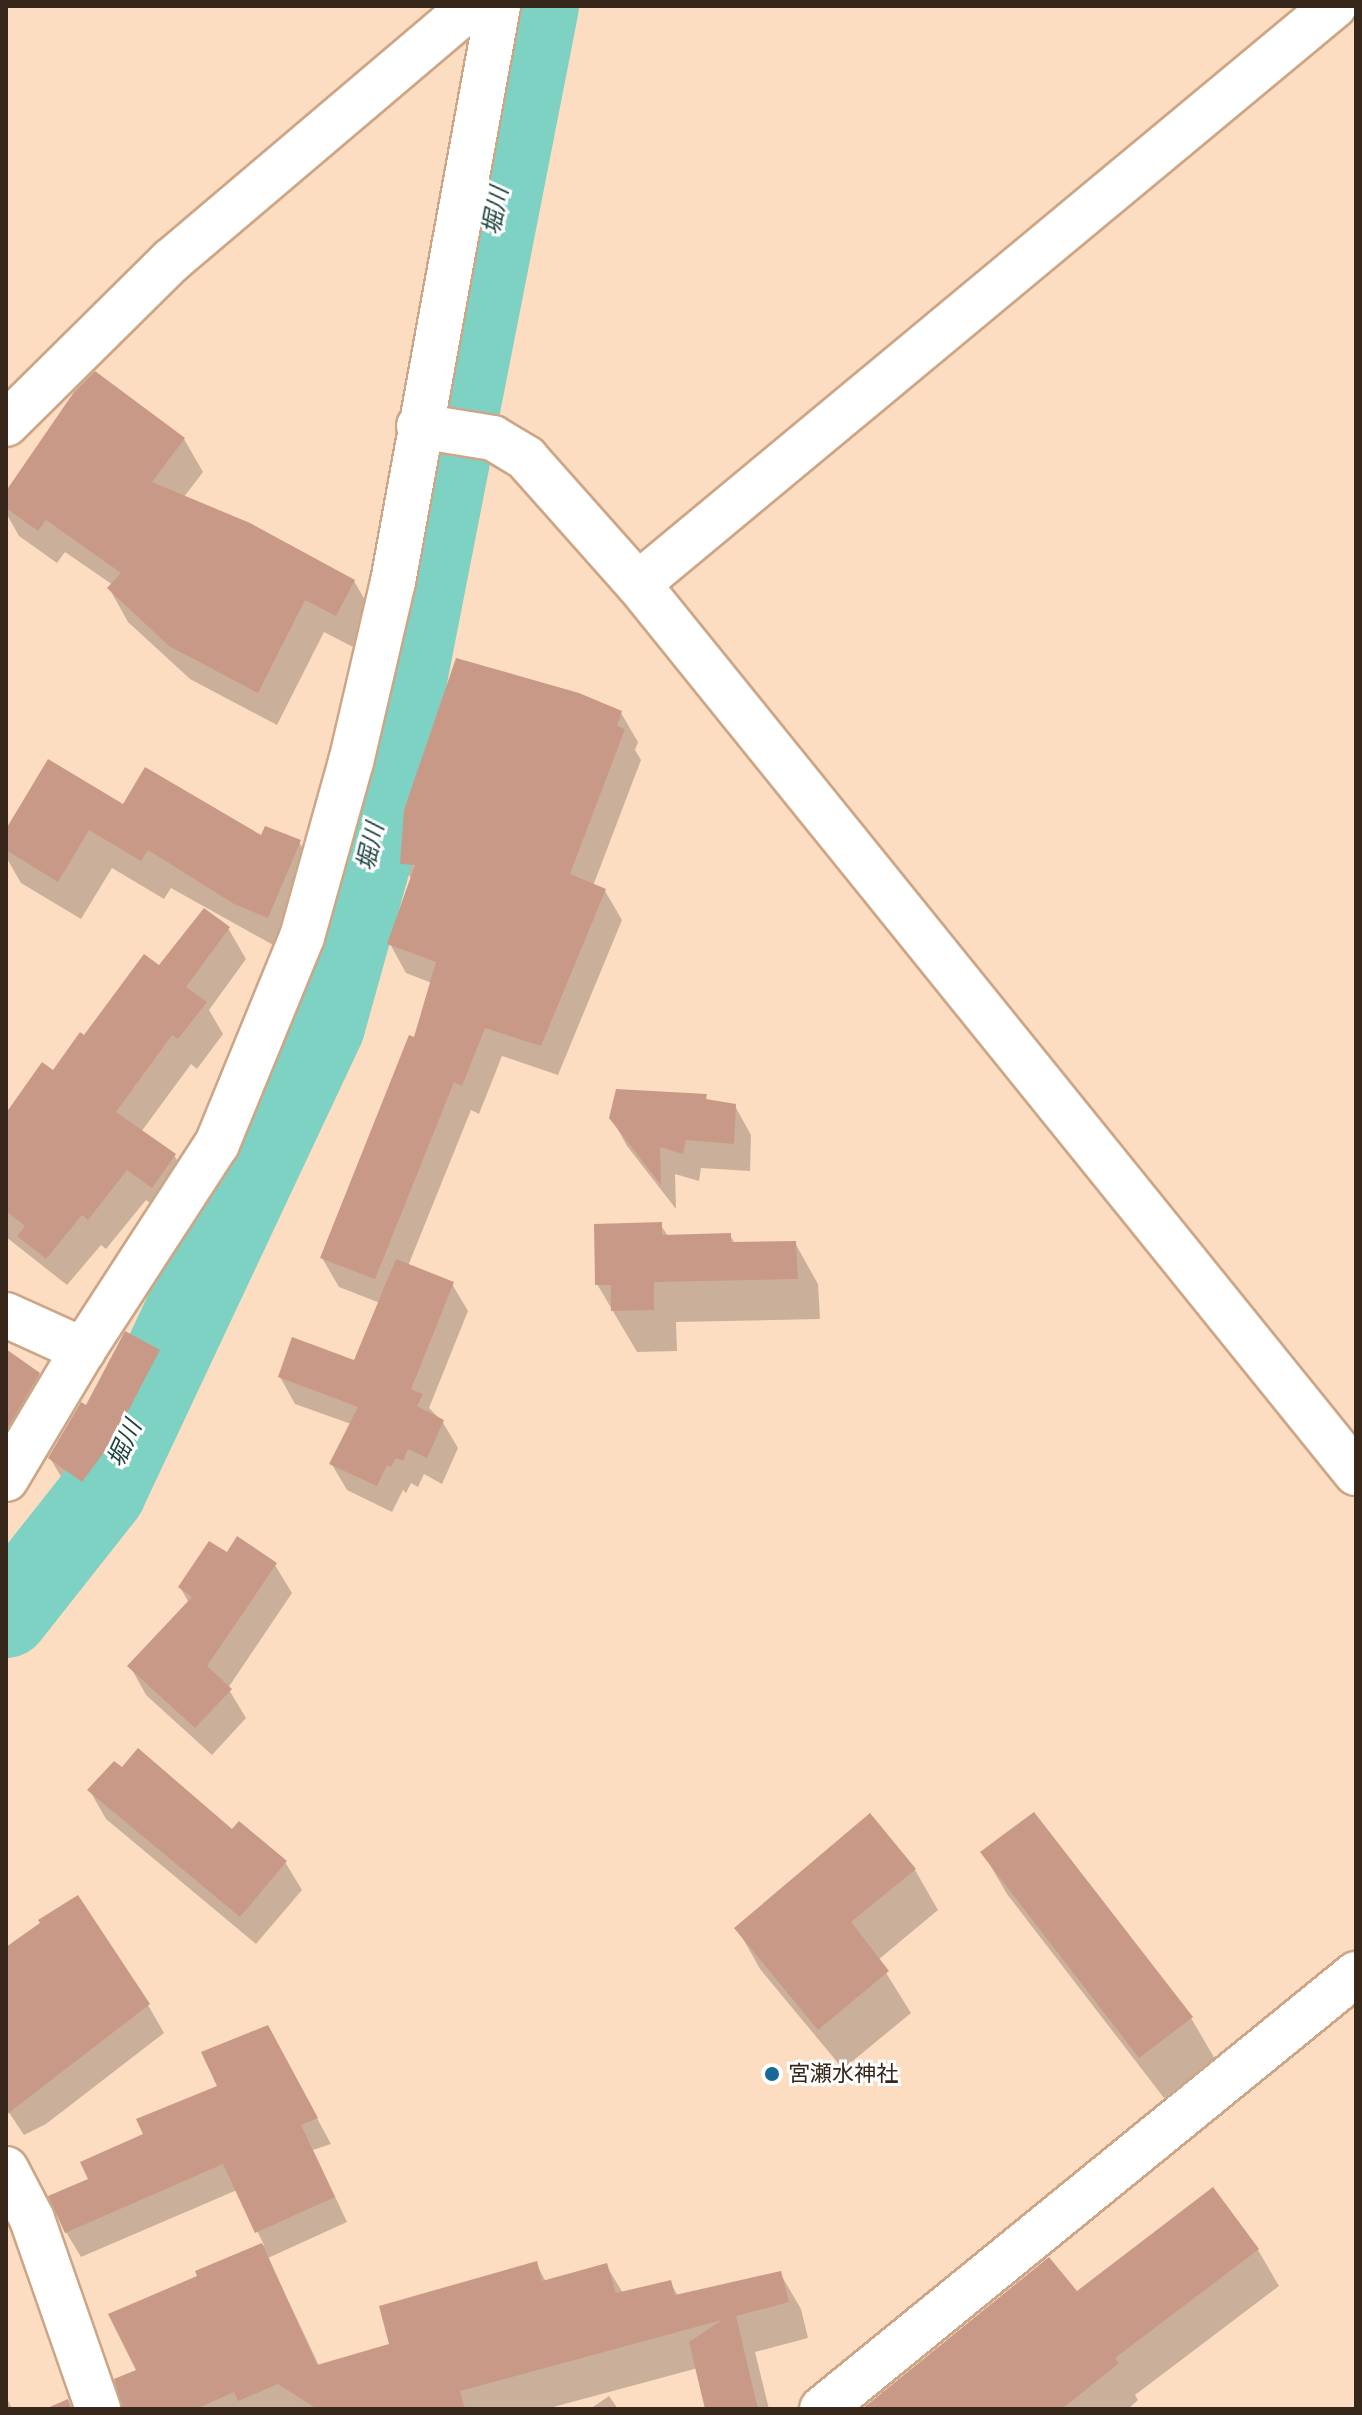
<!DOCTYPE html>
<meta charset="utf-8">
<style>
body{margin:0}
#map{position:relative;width:1362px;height:2415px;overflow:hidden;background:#fdddc2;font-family:"Roboto Condensed","Noto Sans JP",sans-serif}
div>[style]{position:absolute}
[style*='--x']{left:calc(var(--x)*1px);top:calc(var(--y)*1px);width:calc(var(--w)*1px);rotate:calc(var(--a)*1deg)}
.shadow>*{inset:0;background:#0003}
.river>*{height:86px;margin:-43px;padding:0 43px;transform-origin:43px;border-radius:43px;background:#7ed2c4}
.building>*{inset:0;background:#c99987}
.roads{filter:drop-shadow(2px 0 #cca686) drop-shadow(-2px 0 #cca686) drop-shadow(0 2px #cca686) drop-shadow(0 -2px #cca686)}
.minor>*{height:44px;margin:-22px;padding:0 22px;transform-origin:22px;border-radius:22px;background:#fff}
.dots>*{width:22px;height:22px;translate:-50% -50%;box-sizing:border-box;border:4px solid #fff;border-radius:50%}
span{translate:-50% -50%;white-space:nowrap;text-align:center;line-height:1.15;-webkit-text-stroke:6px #fff;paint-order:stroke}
.poi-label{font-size:22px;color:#36271a}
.left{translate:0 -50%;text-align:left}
.water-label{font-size:24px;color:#1d443e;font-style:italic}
.frame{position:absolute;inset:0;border:8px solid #36271a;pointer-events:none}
</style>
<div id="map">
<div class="shadow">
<div style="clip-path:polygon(184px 439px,203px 472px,184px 497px,354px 581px,373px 614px,355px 648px,324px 632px,277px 725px,190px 679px,128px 622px,109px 588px,113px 585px,65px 552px,57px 563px,19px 536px,6px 513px,6px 494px)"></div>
<div style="clip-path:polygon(621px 713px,638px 742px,635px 750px,641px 760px,593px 886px,605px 891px,622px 920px,558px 1075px,502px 1056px,479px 1114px,471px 1110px,408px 1266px,452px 1284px,468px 1311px,429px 1408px,442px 1421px,458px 1448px,442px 1484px,424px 1474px,418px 1487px,411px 1483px,406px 1493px,403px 1490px,392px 1512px,347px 1490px,331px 1463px,351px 1424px,295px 1404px,280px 1377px,355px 1362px,380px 1303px,339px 1287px,322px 1258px,416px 1040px,432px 983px,406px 973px,390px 944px,412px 880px,402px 863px)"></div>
<div style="clip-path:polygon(124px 807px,262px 838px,299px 842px,322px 881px,291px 955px,171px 888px,164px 899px,112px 868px,81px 919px,21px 883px,6px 857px,6px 833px)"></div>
<div style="clip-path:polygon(228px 928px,246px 959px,209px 1010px,223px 1034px,197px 1069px,191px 1064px,141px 1132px,174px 1155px,192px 1186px,170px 1217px,146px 1200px,106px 1249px,101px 1245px,67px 1285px,6px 1237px,6px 1116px,159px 968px)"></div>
<div style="clip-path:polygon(705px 1096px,708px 1102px,735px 1106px,751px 1135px,750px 1171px,701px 1168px,699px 1181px,675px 1174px,676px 1209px,627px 1146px,611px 1117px)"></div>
<div style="clip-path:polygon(660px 1224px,668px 1236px,730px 1235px,735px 1244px,795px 1243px,818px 1284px,820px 1319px,676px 1322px,677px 1351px,637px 1352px,597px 1284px)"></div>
<div style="clip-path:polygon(6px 1351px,39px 1374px,62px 1416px,6px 1468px)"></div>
<div style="clip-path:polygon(158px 1352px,171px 1374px,136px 1442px,138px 1445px,95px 1503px,63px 1480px,50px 1458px)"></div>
<div style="clip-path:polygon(227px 1555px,275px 1565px,292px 1593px,228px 1688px,246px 1718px,212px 1755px,146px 1695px,130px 1666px,189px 1603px,180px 1587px)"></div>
<div style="clip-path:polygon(90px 1791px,233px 1832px,285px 1862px,302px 1890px,256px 1944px,106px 1819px)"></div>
<div style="clip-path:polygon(869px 1816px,915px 1870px,938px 1910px,878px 1960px,911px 2013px,843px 2069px,760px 1969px,737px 1928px)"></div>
<div style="clip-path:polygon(983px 1853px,1191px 2018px,1215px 2059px,1164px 2098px,1007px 1894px)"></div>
<div style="clip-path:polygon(6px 1965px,148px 2005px,164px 2033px,46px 2124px,24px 2135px,6px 2108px)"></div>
<div style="clip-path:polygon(281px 2052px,331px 2144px,313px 2150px,347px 2222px,268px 2258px,333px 2395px,392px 2345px,536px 2263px,546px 2282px,606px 2265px,623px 2293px,670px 2282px,678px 2296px,780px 2273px,801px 2309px,808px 2338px,755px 2352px,769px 2409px,707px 2409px,698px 2368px,546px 2409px,158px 2409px,199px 2277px,197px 2272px,264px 2245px,237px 2190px,81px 2257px,66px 2232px,91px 2180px,146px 2135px)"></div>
<div style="clip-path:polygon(1258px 2250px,1279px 2286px,1135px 2395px,1138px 2400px,1128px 2409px,865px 2409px,1077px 2294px)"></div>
<div style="clip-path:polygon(6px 2396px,12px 2409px,6px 2409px)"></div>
<div style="clip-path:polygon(609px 2396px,618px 2409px,590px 2409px)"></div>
</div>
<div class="river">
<div style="--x:6;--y:1615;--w:157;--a:-51.7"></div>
<div style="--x:103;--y:1492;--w:515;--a:-64.83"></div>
<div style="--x:322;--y:1026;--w:174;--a:-74.4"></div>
<div style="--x:369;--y:858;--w:868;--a:-78.91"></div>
</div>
<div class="building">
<div style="clip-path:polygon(95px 371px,185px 438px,152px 482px,250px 523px,355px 580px,336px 616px,305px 600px,258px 693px,169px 646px,107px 588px,121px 573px,46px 520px,38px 531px,6px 508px,6px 491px,74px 392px)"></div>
<div style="clip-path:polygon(456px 658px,579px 693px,622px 711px,617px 726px,625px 729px,570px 874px,606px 889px,541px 1046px,485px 1028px,462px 1086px,454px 1082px,375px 1279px,320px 1258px,409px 1035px,414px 1037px,436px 962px,387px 944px,415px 865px,400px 864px,404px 810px)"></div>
<div style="clip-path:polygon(48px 759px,123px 804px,145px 767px,261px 835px,265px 826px,301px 840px,268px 918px,234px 904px,148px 850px,141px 861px,89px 830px,58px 882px,6px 850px,6px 829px)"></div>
<div style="clip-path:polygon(204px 908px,230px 927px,186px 987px,207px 1002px,178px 1039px,172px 1035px,116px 1112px,176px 1154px,152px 1188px,127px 1170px,88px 1220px,82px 1215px,46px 1259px,17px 1236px,25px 1226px,6px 1211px,6px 1113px,42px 1062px,53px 1070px,80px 1032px,84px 1035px,144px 954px,159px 965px)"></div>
<div style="clip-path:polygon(616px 1089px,707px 1094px,706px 1099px,736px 1104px,734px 1144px,686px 1140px,683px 1154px,660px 1147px,661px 1185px,609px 1118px)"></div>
<div style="clip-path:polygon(662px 1222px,662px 1235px,731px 1233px,731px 1242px,796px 1241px,798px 1279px,654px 1282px,654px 1310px,611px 1311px,611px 1285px,595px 1285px,594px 1224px)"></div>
<div style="clip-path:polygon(396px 1259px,454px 1282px,411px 1389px,423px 1394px,417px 1406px,444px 1420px,427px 1458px,408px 1449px,403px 1461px,396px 1458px,391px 1467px,387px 1465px,377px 1486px,329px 1464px,358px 1407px,278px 1377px,292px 1337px,354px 1360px)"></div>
<div style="clip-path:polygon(125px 1331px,160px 1350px,124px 1419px,127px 1421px,82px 1482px,48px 1458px,81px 1402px,86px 1405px)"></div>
<div style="clip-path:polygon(6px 1349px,40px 1373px,7px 1429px,6px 1428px)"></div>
<div style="clip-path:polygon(237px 1536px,277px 1563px,207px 1666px,232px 1689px,195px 1728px,127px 1666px,192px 1597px,178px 1587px,209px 1541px,227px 1552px)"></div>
<div style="clip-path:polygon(138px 1748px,232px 1829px,239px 1821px,287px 1861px,240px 1917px,87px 1790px,114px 1761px,122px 1767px)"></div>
<div style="clip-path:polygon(1034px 1812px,1193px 2017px,1139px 2058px,980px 1852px)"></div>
<div style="clip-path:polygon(870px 1813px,916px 1869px,851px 1922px,889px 1971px,818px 2030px,734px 1928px)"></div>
<div style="clip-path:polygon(78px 1895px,150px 2004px,6px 2115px,6px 1947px,40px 1923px,38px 1920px)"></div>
<div style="clip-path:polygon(268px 2025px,318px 2118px,301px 2125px,335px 2197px,255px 2233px,223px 2164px,65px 2233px,48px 2196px,88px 2179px,80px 2162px,143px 2134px,136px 2119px,217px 2086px,201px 2052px)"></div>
<div style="clip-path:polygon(1213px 2187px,1259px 2249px,1115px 2358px,1119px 2363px,1062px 2409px,862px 2409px,1049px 2257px,1077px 2291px)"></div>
<div style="clip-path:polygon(262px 2243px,317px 2365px,389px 2344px,379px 2306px,537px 2261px,542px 2281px,607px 2263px,616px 2293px,671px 2280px,675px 2295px,781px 2271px,789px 2302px,736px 2316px,758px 2409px,705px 2409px,689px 2342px,722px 2320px,460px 2391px,465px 2409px,317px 2409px,278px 2384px,238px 2401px,234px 2392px,196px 2409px,122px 2409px,114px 2379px,136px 2370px,108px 2314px,197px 2276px,195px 2271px)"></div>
<div style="clip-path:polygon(68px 2399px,72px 2409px,45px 2409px)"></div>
</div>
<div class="roads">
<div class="minor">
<div style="--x:6;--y:424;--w:233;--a:-44.7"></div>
<div style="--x:172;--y:260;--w:393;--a:-40.3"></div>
<div style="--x:419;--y:426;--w:75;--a:9.2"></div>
<div style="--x:493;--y:438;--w:39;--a:31"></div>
<div style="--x:526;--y:458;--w:169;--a:48.4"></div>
<div style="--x:638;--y:584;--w:1143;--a:51.07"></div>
<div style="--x:638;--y:584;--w:905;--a:-39.71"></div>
<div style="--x:6;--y:1315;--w:85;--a:24.4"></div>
<div style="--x:6;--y:1479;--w:150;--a:-59.2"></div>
<div style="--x:83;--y:1350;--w:246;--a:-57"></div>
<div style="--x:217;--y:1144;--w:224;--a:-67.7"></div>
<div style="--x:302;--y:937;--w:182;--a:-74.4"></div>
<div style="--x:351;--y:762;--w:185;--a:-76.9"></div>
<div style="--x:393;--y:582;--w:585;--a:-79.67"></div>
<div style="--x:6;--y:2169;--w:56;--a:62.5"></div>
<div style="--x:32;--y:2219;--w:201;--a:70.8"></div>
<div style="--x:822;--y:2409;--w:689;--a:-39.17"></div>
</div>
</div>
<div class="dots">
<div style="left:772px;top:2074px;background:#166899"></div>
</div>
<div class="poi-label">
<span class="left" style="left:788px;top:2074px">宮瀬水神社</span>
</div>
<div class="water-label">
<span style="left:496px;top:211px;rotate:-79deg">堀川</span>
<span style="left:371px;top:847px;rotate:-77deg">堀川</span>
<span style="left:125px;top:1444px;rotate:-65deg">堀川</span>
</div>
<div class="frame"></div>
</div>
